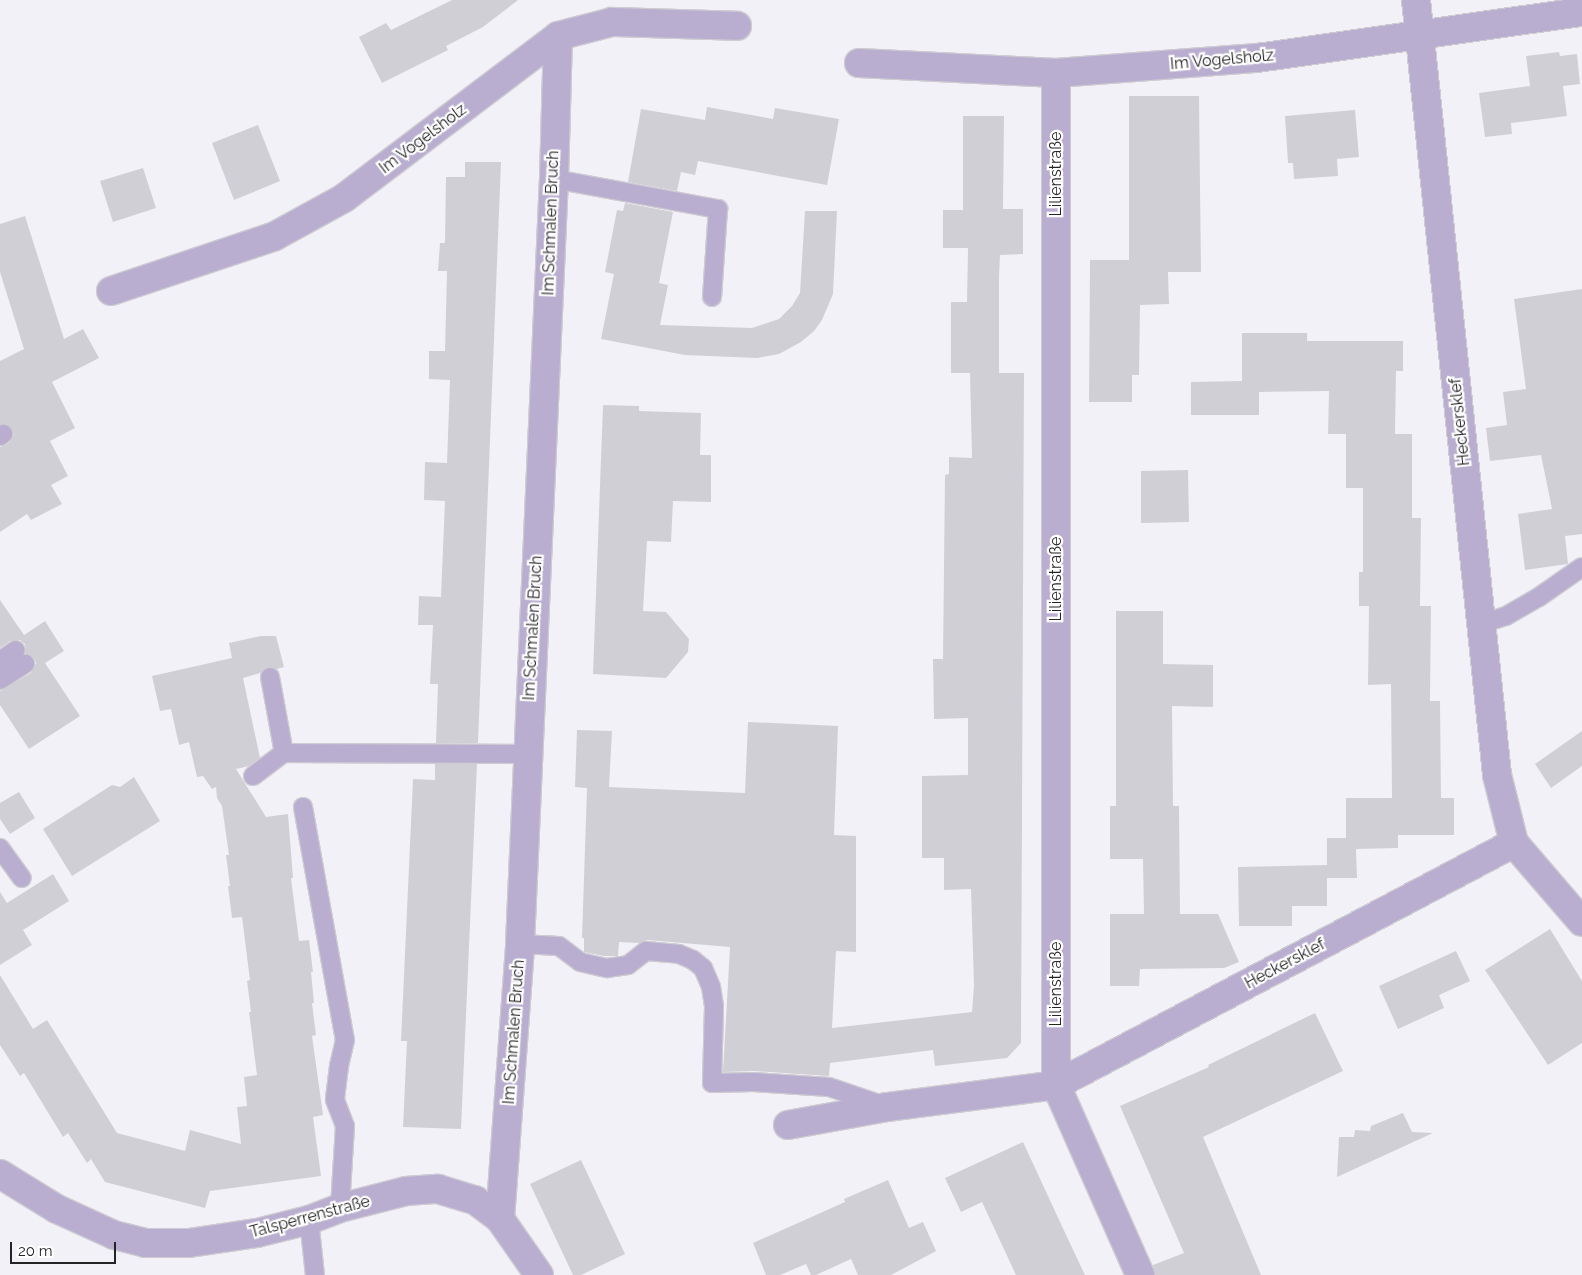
<!DOCTYPE html>
<meta charset="utf-8">
<style>
body{margin:0}
#map{position:relative;width:1582px;height:1275px;overflow:hidden;background:#f3f1f8;font-family:Raleway,sans-serif}
div>[style]{position:absolute}
[style*='--x']{left:calc(var(--x)*1px);top:calc(var(--y)*1px);width:calc(var(--w)*1px);rotate:calc(var(--a)*1deg)}
.building>*{inset:0;background:#d1cfd6}
.roads{filter:drop-shadow(1px 0 #ceccd2) drop-shadow(-1px 0 #ceccd2) drop-shadow(0 1px #ceccd2) drop-shadow(0 -1px #ceccd2)}
.lane>*{height:18px;margin:-9px;padding:0 9px;transform-origin:9px;border-radius:9px;background:#b9aecf}
.street>*{height:28px;margin:-14px;padding:0 14px;transform-origin:14px;border-radius:14px;background:#b9aecf}
span{translate:-50% -50%;white-space:nowrap;text-align:center;line-height:1.15;-webkit-text-stroke:4.5px #fff;paint-order:stroke}
.street-label{font-size:16px;color:#242325}
.scale{position:absolute;left:10px;top:1242px;width:106px;height:22px;box-sizing:border-box;border:2px solid #242325;border-top:0;padding-left:6px;font-size:15px;line-height:18px;white-space:nowrap;color:#242325;-webkit-text-stroke:4px #fff;paint-order:stroke}
</style>
<div id="map">
<div class="building">
<div style="clip-path:polygon(452px 0,518px 0,483px 27px,446px 46px,448px 50px,382px 83px,359px 37px,386px 23px,391px 30px)"></div>
<div style="clip-path:polygon(1559px 52px,1560px 56px,1577px 54px,1580px 84px,1563px 86px,1567px 116px,1511px 123px,1512px 134px,1485px 137px,1479px 93px,1530px 86px,1526px 56px)"></div>
<div style="clip-path:polygon(1129px 96px,1199px 96px,1201px 272px,1168px 272px,1169px 304px,1140px 305px,1139px 375px,1132px 375px,1132px 402px,1089px 402px,1090px 260px,1129px 260px)"></div>
<div style="clip-path:polygon(707px 107px,773px 119px,775px 108px,839px 119px,827px 185px,698px 161px,695px 175px,681px 172px,677px 191px,628px 182px,641px 109px,705px 120px)"></div>
<div style="clip-path:polygon(1355px 110px,1359px 157px,1337px 159px,1338px 176px,1294px 179px,1293px 163px,1288px 163px,1285px 116px)"></div>
<div style="clip-path:polygon(963px 116px,1004px 116px,1003px 209px,1023px 209px,1023px 254px,1000px 255px,999px 277px,999px 373px,1024px 373px,1021px 1043px,1007px 1058px,935px 1066px,933px 1050px,830px 1063px,829px 1076px,754px 1071px,723px 1072px,730px 947px,647px 940px,639px 943px,619px 942px,618px 956px,604px 956px,584px 952px,584px 938px,582px 938px,587px 788px,575px 787px,577px 730px,612px 731px,609px 787px,745px 793px,748px 722px,838px 726px,834px 835px,856px 836px,856px 952px,836px 951px,832px 1028px,972px 1012px,974px 985px,971px 889px,944px 890px,944px 858px,922px 858px,922px 776px,968px 775px,968px 718px,934px 719px,933px 659px,943px 659px,945px 475px,949px 474px,949px 457px,972px 458px,970px 373px,951px 373px,951px 302px,967px 302px,968px 248px,943px 248px,943px 210px,963px 210px)"></div>
<div style="clip-path:polygon(258px 125px,280px 181px,234px 200px,212px 143px)"></div>
<div style="clip-path:polygon(465px 162px,501px 162px,478px 743px,436px 743px,438px 684px,430px 684px,433px 625px,418px 625px,419px 596px,441px 597px,445px 501px,424px 500px,425px 462px,447px 463px,450px 380px,429px 379px,429px 351px,445px 351px,447px 271px,438px 271px,440px 243px,445px 243px,446px 177px,465px 177px)"></div>
<div style="clip-path:polygon(143px 168px,156px 208px,113px 222px,100px 181px)"></div>
<div style="clip-path:polygon(625px 203px,673px 212px,659px 283px,668px 285px,660px 325px,752px 328px,779px 319px,792px 306px,800px 293px,805px 211px,837px 211px,833px 294px,822px 320px,814px 331px,801px 342px,779px 354px,757px 358px,685px 355px,601px 339px,614px 274px,605px 272px,617px 210px,623px 211px)"></div>
<div style="clip-path:polygon(25px 216px,64px 339px,83px 329px,99px 358px,52px 382px,75px 428px,50px 441px,68px 476px,51px 485px,62px 504px,31px 520px,27px 514px,0 532px,0 447px,9px 443px,14px 434px,8px 425px,0 424px,0 361px,24px 349px,0 272px,0 224px)"></div>
<div style="clip-path:polygon(1582px 289px,1582px 534px,1565px 536px,1568px 564px,1525px 570px,1518px 514px,1552px 509px,1541px 455px,1490px 461px,1486px 428px,1507px 425px,1503px 392px,1526px 389px,1514px 299px)"></div>
<div style="clip-path:polygon(1242px 333px,1307px 333px,1307px 341px,1403px 341px,1403px 371px,1396px 371px,1395px 434px,1412px 434px,1412px 518px,1421px 518px,1420px 606px,1431px 606px,1430px 701px,1440px 701px,1441px 798px,1454px 798px,1454px 835px,1398px 835px,1398px 848px,1356px 849px,1357px 878px,1327px 878px,1327px 906px,1292px 906px,1292px 926px,1239px 926px,1238px 867px,1327px 865px,1327px 838px,1346px 838px,1346px 798px,1392px 798px,1391px 684px,1368px 685px,1369px 606px,1359px 606px,1359px 572px,1363px 572px,1363px 488px,1346px 488px,1346px 434px,1328px 434px,1329px 391px,1259px 392px,1259px 415px,1191px 415px,1191px 382px,1242px 381px)"></div>
<div style="clip-path:polygon(603px 405px,639px 406px,639px 411px,701px 413px,700px 455px,711px 455px,711px 502px,673px 501px,671px 542px,647px 541px,643px 611px,666px 612px,689px 639px,688px 652px,666px 678px,593px 674px)"></div>
<div style="clip-path:polygon(1188px 470px,1189px 522px,1141px 523px,1141px 471px)"></div>
<div style="clip-path:polygon(0 600px,24px 635px,45px 621px,64px 651px,45px 663px,80px 716px,29px 749px,0 705px,0 691px,31px 673px,36px 663px,34px 658px,26px 654px,25px 644px,20px 640px,10px 641px,0 648px)"></div>
<div style="clip-path:polygon(1116px 611px,1163px 611px,1163px 664px,1213px 665px,1213px 707px,1172px 706px,1173px 806px,1179px 806px,1180px 914px,1218px 914px,1239px 962px,1224px 968px,1140px 969px,1139px 986px,1110px 986px,1110px 914px,1144px 914px,1143px 859px,1110px 859px,1110px 806px,1116px 806px)"></div>
<div style="clip-path:polygon(261px 636px,276px 636px,284px 667px,277px 669px,268px 667px,260px 673px,243px 678px,260px 758px,249px 766px,236px 769px,266px 817px,288px 814px,293px 878px,291px 878px,299px 941px,309px 940px,313px 972px,311px 972px,314px 1003px,312px 1003px,316px 1035px,312px 1036px,323px 1115px,313px 1117px,321px 1176px,210px 1191px,205px 1208px,105px 1182px,91px 1159px,87px 1163px,68px 1133px,63px 1137px,24px 1073px,20px 1076px,0 1045px,0 975px,33px 1029px,47px 1020px,117px 1133px,185px 1151px,190px 1130px,241px 1144px,237px 1107px,247px 1106px,244px 1077px,257px 1075px,249px 1012px,251px 1012px,247px 981px,250px 980px,242px 917px,232px 918px,228px 886px,230px 886px,226px 855px,229px 855px,222px 806px,217px 798px,216px 787px,212px 789px,203px 776px,197px 777px,189px 742px,179px 745px,171px 709px,160px 711px,152px 676px,232px 658px,229px 643px)"></div>
<div style="clip-path:polygon(1582px 731px,1582px 766px,1551px 788px,1535px 764px)"></div>
<div style="clip-path:polygon(435px 764px,477px 764px,461px 1129px,403px 1127px,407px 1041px,401px 1041px,413px 779px,435px 780px)"></div>
<div style="clip-path:polygon(134px 777px,160px 821px,72px 876px,43px 829px,112px 785px,120px 787px)"></div>
<div style="clip-path:polygon(19px 792px,35px 818px,10px 834px,0 819px,0 803px)"></div>
<div style="clip-path:polygon(53px 874px,69px 901px,23px 930px,32px 945px,0 965px,0 892px,7px 903px)"></div>
<div style="clip-path:polygon(1550px 929px,1582px 981px,1582px 1043px,1548px 1065px,1485px 970px)"></div>
<div style="clip-path:polygon(1456px 951px,1470px 981px,1439px 995px,1444px 1008px,1398px 1029px,1379px 986px)"></div>
<div style="clip-path:polygon(1315px 1013px,1343px 1071px,1203px 1137px,1261px 1275px,1155px 1275px,1153px 1265px,1184px 1253px,1120px 1106px,1209px 1067px,1208px 1065px)"></div>
<div style="clip-path:polygon(1403px 1113px,1412px 1132px,1433px 1133px,1337px 1177px,1339px 1137px,1354px 1137px,1355px 1130px,1370px 1131px,1371px 1126px)"></div>
<div style="clip-path:polygon(1023px 1142px,1067px 1237px,1085px 1275px,1016px 1275px,982px 1202px,961px 1212px,945px 1178px)"></div>
<div style="clip-path:polygon(581px 1160px,625px 1254px,581px 1275px,573px 1275px,530px 1184px)"></div>
<div style="clip-path:polygon(888px 1180px,909px 1228px,923px 1222px,936px 1251px,891px 1275px,858px 1275px,851px 1259px,816px 1275px,811px 1275px,806px 1264px,780px 1275px,766px 1275px,753px 1243px,845px 1202px,844px 1199px)"></div>
</div>
<div class="roads">
<div class="lane">
<div style="--x:554;--y:179;--w:167;--a:10.4"></div>
<div style="--x:718;--y:209;--w:88;--a:93.9"></div>
<div style="--x:0;--y:436;--w:4;--a:-34"></div>
<div style="--x:1481;--y:624;--w:26;--a:-18"></div>
<div style="--x:1506;--y:616;--w:38;--a:-30"></div>
<div style="--x:1539;--y:597;--w:52;--a:-34.9"></div>
<div style="--x:0;--y:661;--w:19;--a:-35"></div>
<div style="--x:270;--y:677;--w:77;--a:79.6"></div>
<div style="--x:0;--y:680;--w:30;--a:-33"></div>
<div style="--x:253;--y:776;--w:39;--a:-37"></div>
<div style="--x:284;--y:753;--w:244;--a:0.2"></div>
<div style="--x:303;--y:807;--w:237;--a:79.8"></div>
<div style="--x:345;--y:1040;--w:27;--a:103"></div>
<div style="--x:339;--y:1066;--w:34;--a:97"></div>
<div style="--x:335;--y:1100;--w:28;--a:69"></div>
<div style="--x:345;--y:1126;--w:82;--a:93.5"></div>
<div style="--x:0;--y:848;--w:37;--a:54"></div>
<div style="--x:520;--y:944;--w:39;--a:3"></div>
<div style="--x:559;--y:946;--w:26;--a:37"></div>
<div style="--x:580;--y:962;--w:28;--a:13"></div>
<div style="--x:607;--y:968;--w:21;--a:-8"></div>
<div style="--x:628;--y:965;--w:23;--a:-38"></div>
<div style="--x:646;--y:951;--w:33;--a:5"></div>
<div style="--x:679;--y:954;--w:15;--a:23"></div>
<div style="--x:693;--y:960;--w:13;--a:39"></div>
<div style="--x:703;--y:968;--w:21;--a:67"></div>
<div style="--x:711;--y:987;--w:20;--a:81"></div>
<div style="--x:714;--y:1007;--w:76;--a:91.5"></div>
<div style="--x:712;--y:1083;--w:41;--a:-1.4"></div>
<div style="--x:753;--y:1082;--w:76;--a:3.8"></div>
<div style="--x:829;--y:1087;--w:56;--a:18.8"></div>
<div style="--x:309;--y:1220;--w:55;--a:83.8"></div>
</div>
<div class="street">
<div style="--x:1416;--y:0;--w:779;--a:84.03"></div>
<div style="--x:1497;--y:775;--w:70;--a:76"></div>
<div style="--x:1514;--y:843;--w:104;--a:49.3"></div>
<div style="--x:859;--y:63;--w:197;--a:2.9"></div>
<div style="--x:1056;--y:73;--w:202;--a:-4.3"></div>
<div style="--x:1257;--y:58;--w:328;--a:-8.1"></div>
<div style="--x:1056;--y:73;--w:1012;--a:90"></div>
<div style="--x:1056;--y:1085;--w:208;--a:66.1"></div>
<div style="--x:111;--y:291;--w:173;--a:-18.5"></div>
<div style="--x:275;--y:236;--w:79;--a:-28.8"></div>
<div style="--x:344;--y:198;--w:268;--a:-37.1"></div>
<div style="--x:558;--y:36;--w:56;--a:-14.5"></div>
<div style="--x:612;--y:22;--w:125;--a:1.8"></div>
<div style="--x:788;--y:1125;--w:101;--a:-10.3"></div>
<div style="--x:887;--y:1107;--w:170;--a:-7.4"></div>
<div style="--x:1056;--y:1085;--w:518;--a:-27.85"></div>
<div style="--x:0;--y:1174;--w:67;--a:31.6"></div>
<div style="--x:57;--y:1209;--w:63;--a:24.5"></div>
<div style="--x:114;--y:1235;--w:32;--a:14"></div>
<div style="--x:145;--y:1243;--w:44;--a:0"></div>
<div style="--x:189;--y:1243;--w:69;--a:-8.4"></div>
<div style="--x:257;--y:1233;--w:54;--a:-14"></div>
<div style="--x:309;--y:1220;--w:33;--a:-21"></div>
<div style="--x:340;--y:1208;--w:68;--a:-14.4"></div>
<div style="--x:406;--y:1191;--w:32;--a:-4"></div>
<div style="--x:438;--y:1189;--w:39;--a:17"></div>
<div style="--x:475;--y:1200;--w:31;--a:37"></div>
<div style="--x:500;--y:1219;--w:68;--a:55.1"></div>
<div style="--x:500;--y:1219;--w:276;--a:-85.8"></div>
<div style="--x:520;--y:944;--w:766;--a:-87.46"></div>
<div style="--x:554;--y:179;--w:143;--a:-88.4"></div>
</div>
</div>
<div class="street-label">
<span style="left:1222px;top:60px;rotate:-5deg">Im Vogelsholz</span>
<span style="left:423px;top:139px;rotate:-37deg">Im Vogelsholz</span>
<span style="left:1056px;top:174px;rotate:-90deg">Lilienstraße</span>
<span style="left:551px;top:223px;rotate:-88deg">Im Schmalen Bruch</span>
<span style="left:1460px;top:422px;rotate:-96deg">Heckersklef</span>
<span style="left:1056px;top:579px;rotate:-90deg">Lilienstraße</span>
<span style="left:533px;top:628px;rotate:-87deg">Im Schmalen Bruch</span>
<span style="left:1285px;top:964px;rotate:-28deg">Heckersklef</span>
<span style="left:1056px;top:984px;rotate:-90deg">Lilienstraße</span>
<span style="left:514px;top:1032px;rotate:-86deg">Im Schmalen Bruch</span>
<span style="left:310px;top:1217px;rotate:-15deg">Talsperrenstraße</span>
</div>
<div class="scale">20 m</div>
</div>
